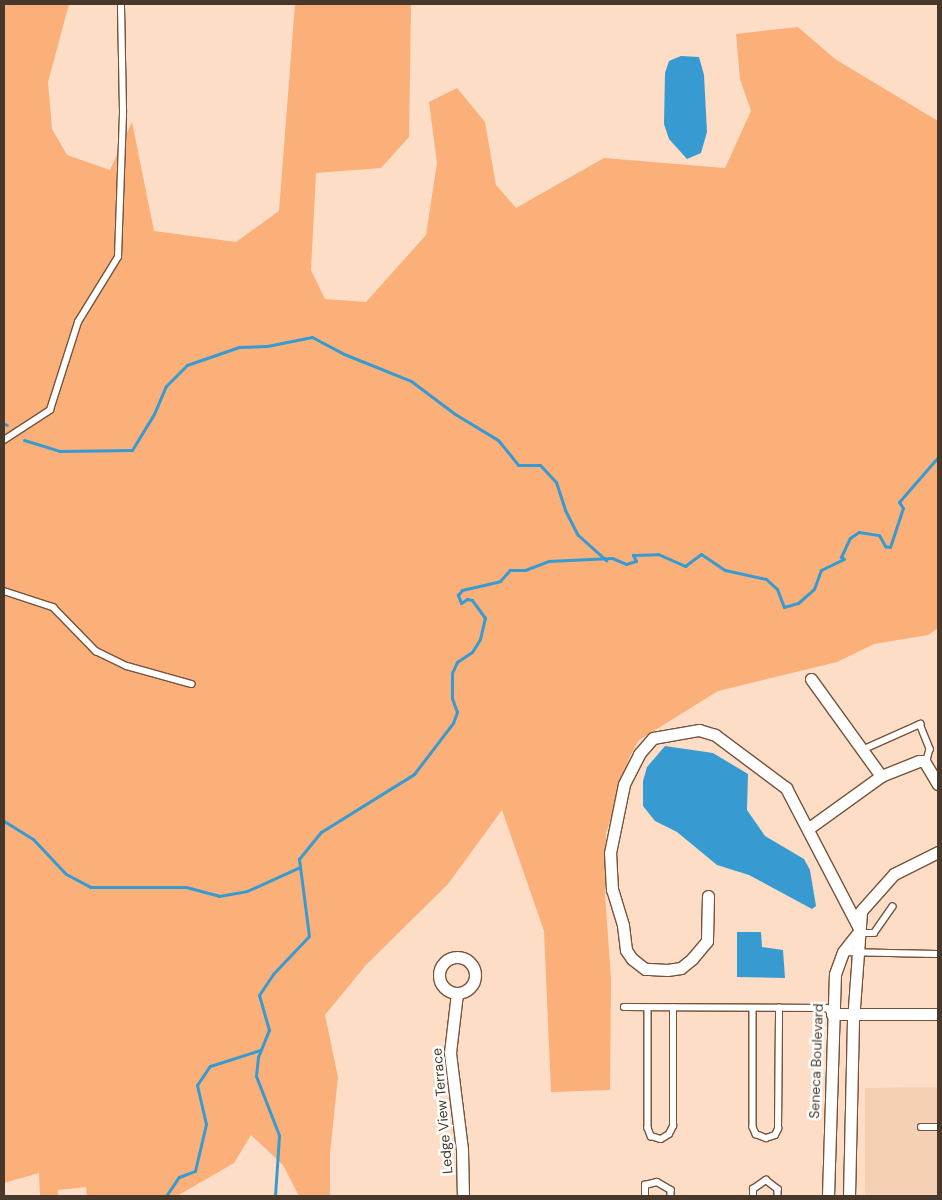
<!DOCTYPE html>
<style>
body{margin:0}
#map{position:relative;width:942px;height:1200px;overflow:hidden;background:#feddc6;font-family:"DM Sans",sans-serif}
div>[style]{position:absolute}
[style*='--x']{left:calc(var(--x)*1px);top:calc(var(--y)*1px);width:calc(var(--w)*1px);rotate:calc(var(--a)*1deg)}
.built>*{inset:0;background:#f5d0b5}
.green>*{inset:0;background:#fab078}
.water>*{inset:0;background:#379bd2}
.stream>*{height:3px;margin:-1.5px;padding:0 1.5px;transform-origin:1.5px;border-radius:1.5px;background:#379bd2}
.roads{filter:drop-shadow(1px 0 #75533a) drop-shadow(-1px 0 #75533a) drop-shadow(0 1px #75533a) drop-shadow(0 -1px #75533a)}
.service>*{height:5.5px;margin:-2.75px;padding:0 2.75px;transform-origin:2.75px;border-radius:2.75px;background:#fff}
.minor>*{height:11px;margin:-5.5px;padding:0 5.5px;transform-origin:5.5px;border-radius:5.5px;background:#fff}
.minor>.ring{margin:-5.5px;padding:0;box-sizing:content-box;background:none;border:11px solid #fff;border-radius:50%}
span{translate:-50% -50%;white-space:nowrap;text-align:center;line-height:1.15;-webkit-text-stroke:5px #fff;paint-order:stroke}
.street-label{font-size:14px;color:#48382c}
.frame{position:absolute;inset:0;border:5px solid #48382c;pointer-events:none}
</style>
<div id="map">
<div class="built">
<div style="clip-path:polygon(938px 1087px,938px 1196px,865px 1196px,865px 1088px)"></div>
</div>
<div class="green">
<div style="clip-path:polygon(4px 4px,69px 4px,48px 82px,52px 129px,67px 155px,110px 170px,132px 122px,154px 231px,236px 242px,279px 211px,295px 4px,411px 4px,409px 137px,381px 168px,316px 173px,311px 270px,325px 299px,366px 302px,426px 235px,437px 163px,429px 102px,457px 88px,485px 122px,496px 185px,516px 208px,604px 158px,725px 168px,751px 111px,740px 79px,736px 34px,798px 27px,835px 59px,938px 121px,938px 628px,928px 635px,874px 644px,837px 662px,718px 691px,639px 740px,629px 758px,606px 834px,605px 894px,611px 979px,610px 1090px,551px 1092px,544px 931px,502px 810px,448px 884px,366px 965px,325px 1015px,338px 1077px,330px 1153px,330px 1196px,299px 1196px,283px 1165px,251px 1135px,234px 1163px,177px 1196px,87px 1196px,86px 1187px,58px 1190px,58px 1196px,40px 1196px,39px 1173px,4px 1183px)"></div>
</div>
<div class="water">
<div style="clip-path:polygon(681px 56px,699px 57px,704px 75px,707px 132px,701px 153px,687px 159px,669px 139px,664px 124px,665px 73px,669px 61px)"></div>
<div style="clip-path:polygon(665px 746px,713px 753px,748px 774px,747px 810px,765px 836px,804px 859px,810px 870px,816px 906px,812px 909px,749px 875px,717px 865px,677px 832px,655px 821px,643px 806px,643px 781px,647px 767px)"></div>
<div style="clip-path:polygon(737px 932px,761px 932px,762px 947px,783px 950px,785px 978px,737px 977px)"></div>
</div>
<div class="stream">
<div style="--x:4;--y:424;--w:3;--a:18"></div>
<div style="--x:24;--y:440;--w:37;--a:17"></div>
<div style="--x:59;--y:451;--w:73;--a:-0.8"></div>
<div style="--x:132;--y:450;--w:42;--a:-58.6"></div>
<div style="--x:154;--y:414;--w:30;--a:-67"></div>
<div style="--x:166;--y:386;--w:30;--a:-45"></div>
<div style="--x:187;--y:365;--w:55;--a:-19.1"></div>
<div style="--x:239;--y:347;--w:28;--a:-2"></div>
<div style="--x:267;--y:346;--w:46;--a:-11.3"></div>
<div style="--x:312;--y:337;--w:36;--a:28"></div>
<div style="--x:344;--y:354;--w:72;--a:21.9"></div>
<div style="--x:411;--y:381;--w:55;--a:36.9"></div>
<div style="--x:455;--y:414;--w:50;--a:31.2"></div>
<div style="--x:498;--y:440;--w:32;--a:51"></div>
<div style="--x:518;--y:465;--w:22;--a:0"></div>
<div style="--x:540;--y:465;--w:23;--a:47"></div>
<div style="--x:556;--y:482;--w:29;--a:72"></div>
<div style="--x:565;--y:510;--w:28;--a:63"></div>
<div style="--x:578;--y:535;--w:38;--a:42"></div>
<div style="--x:4;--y:821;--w:34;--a:32"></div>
<div style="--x:33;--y:839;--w:48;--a:46.7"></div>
<div style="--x:66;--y:874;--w:27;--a:28"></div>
<div style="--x:90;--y:887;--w:96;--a:0"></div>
<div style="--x:186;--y:887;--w:34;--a:15"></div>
<div style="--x:219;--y:896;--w:28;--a:-10"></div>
<div style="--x:247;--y:891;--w:58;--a:-24.4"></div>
<div style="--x:166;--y:1196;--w:23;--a:-56"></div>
<div style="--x:179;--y:1177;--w:17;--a:-21"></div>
<div style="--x:195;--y:1171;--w:48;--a:-76.8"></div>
<div style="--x:206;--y:1124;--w:40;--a:-103"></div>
<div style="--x:197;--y:1085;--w:23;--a:-56"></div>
<div style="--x:210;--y:1066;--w:52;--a:-17.7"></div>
<div style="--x:275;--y:1196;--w:61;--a:-86.2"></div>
<div style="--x:279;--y:1135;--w:63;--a:-111.3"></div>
<div style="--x:256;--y:1076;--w:19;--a:-84"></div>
<div style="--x:258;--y:1057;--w:29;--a:-68"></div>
<div style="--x:269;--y:1030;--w:36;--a:-106"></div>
<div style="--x:259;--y:995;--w:25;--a:-56"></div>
<div style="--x:273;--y:974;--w:52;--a:-46.5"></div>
<div style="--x:309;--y:936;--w:78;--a:-97.4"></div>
<div style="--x:299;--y:859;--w:35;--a:-51"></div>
<div style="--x:321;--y:832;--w:110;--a:-31.9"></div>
<div style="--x:414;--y:774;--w:64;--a:-52.6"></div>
<div style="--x:453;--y:723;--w:12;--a:-70"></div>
<div style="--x:457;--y:712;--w:15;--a:-110"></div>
<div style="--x:452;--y:698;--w:25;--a:-90"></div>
<div style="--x:452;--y:673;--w:12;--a:-66"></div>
<div style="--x:457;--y:662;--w:18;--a:-34"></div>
<div style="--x:472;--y:652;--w:15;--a:-58"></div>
<div style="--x:480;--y:639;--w:22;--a:-77"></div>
<div style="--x:485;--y:618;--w:22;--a:-126"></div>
<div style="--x:472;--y:600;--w:5;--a:-169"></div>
<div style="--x:467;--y:599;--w:7;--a:146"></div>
<div style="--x:461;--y:603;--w:9;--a:-111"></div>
<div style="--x:458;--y:595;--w:6;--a:-51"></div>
<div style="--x:462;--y:590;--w:39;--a:-13"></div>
<div style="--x:500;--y:581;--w:15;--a:-48"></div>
<div style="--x:510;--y:570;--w:15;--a:0"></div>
<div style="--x:525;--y:570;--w:25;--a:-21"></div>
<div style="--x:548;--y:561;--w:64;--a:-2.7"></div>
<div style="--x:612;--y:558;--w:15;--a:23"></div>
<div style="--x:626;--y:564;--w:10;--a:-17"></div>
<div style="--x:636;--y:561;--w:7;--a:-117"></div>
<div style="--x:633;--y:555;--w:25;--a:-2"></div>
<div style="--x:658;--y:554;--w:30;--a:24"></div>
<div style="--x:685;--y:566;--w:20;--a:-37"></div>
<div style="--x:701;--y:554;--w:29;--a:34"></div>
<div style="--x:725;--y:570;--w:42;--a:12.4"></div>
<div style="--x:766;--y:579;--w:15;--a:42"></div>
<div style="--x:777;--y:589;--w:19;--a:69"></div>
<div style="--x:784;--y:607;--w:15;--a:-16"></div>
<div style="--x:798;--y:603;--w:21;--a:-41"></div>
<div style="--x:814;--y:589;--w:20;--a:-70"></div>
<div style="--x:821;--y:570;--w:25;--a:-26"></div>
<div style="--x:844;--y:559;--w:4;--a:-146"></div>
<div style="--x:841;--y:557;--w:21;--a:-65"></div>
<div style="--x:850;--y:538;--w:11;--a:-34"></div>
<div style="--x:859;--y:532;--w:20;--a:9"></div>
<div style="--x:879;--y:535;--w:13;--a:61"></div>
<div style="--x:885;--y:546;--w:5;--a:11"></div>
<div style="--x:890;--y:547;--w:41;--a:-71.6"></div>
<div style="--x:903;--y:508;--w:7;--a:-124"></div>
<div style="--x:899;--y:502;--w:60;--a:-49.1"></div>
</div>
<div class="roads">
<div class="service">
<div style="--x:4;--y:440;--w:55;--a:-33.1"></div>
<div style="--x:50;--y:410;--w:92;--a:-72.3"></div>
<div style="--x:78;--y:322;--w:76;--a:-58.4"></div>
<div style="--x:118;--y:257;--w:146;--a:-88"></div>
<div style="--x:123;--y:111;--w:107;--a:-91.1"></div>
<div style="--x:4;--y:591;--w:52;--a:18.1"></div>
<div style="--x:53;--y:607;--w:62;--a:45.7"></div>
<div style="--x:96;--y:651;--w:34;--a:26"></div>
<div style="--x:127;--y:666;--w:67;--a:15.5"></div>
<div style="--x:862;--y:750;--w:64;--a:-24.1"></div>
<div style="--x:920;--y:724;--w:27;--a:68"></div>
<div style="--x:930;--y:749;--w:16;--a:105"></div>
<div style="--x:858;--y:933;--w:16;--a:0"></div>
<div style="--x:874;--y:933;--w:32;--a:-55"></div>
<div style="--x:843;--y:952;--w:93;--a:1.2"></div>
<div style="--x:624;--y:1007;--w:203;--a:0.3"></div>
<div style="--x:827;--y:1008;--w:8;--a:50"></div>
<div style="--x:648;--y:1008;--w:120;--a:90"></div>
<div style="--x:648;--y:1128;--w:9;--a:69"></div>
<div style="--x:651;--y:1136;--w:10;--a:17"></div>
<div style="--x:661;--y:1139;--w:9;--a:-32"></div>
<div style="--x:669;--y:1134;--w:9;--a:-63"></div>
<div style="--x:673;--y:1126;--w:118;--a:-90"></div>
<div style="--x:753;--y:1008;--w:119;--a:90"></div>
<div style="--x:753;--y:1127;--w:8;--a:67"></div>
<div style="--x:756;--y:1134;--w:11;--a:22"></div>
<div style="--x:766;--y:1138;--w:9;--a:-18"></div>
<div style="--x:775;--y:1135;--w:7;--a:-63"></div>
<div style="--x:778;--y:1129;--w:121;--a:-89.5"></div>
<div style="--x:921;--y:1127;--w:17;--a:0"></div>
<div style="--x:645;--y:1196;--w:11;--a:-90"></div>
<div style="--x:645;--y:1185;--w:12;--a:-14"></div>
<div style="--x:657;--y:1182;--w:16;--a:30"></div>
<div style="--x:671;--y:1190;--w:6;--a:90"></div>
<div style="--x:753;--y:1196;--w:7;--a:-90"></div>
<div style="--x:753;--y:1189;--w:16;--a:-35"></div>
<div style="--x:766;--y:1180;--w:15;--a:37"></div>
<div style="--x:778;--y:1189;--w:7;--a:90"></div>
</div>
<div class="minor">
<div style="--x:811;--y:679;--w:120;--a:54.2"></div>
<div style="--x:809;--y:828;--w:89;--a:-35.8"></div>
<div style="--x:881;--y:776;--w:41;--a:-21.5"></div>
<div style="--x:919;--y:761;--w:5;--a:0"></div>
<div style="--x:924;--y:761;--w:27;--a:59"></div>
<div style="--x:708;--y:896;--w:45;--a:91.3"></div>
<div style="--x:707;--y:941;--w:23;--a:130"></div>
<div style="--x:692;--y:959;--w:14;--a:141"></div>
<div style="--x:681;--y:968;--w:14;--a:172"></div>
<div style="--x:667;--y:970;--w:22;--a:-177"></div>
<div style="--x:645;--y:969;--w:16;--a:-142"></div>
<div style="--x:632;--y:959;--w:11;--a:-124"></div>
<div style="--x:626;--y:950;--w:25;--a:-97"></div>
<div style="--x:623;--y:925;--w:37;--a:-107"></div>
<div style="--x:612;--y:890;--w:37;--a:-93"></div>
<div style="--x:610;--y:853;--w:70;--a:-78.5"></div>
<div style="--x:624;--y:784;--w:34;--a:-63"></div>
<div style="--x:639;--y:754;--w:21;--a:-49"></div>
<div style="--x:653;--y:738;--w:47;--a:-9.9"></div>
<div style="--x:699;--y:730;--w:17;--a:17"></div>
<div style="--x:715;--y:735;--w:89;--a:36.7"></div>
<div style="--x:786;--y:788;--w:158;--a:62.5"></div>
<div class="ring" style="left:439px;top:957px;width:25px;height:25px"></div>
<div style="--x:457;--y:993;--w:60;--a:96.7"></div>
<div style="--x:450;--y:1053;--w:98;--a:82.9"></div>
<div style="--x:462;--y:1150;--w:46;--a:88.8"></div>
<div style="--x:832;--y:1014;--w:106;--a:0"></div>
<div style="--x:828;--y:1196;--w:222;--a:-88.2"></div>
<div style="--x:835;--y:974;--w:23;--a:-70"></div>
<div style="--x:843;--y:952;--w:24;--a:-52"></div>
<div style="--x:849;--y:1196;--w:175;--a:-88.7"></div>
<div style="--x:853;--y:1021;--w:110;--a:-85.8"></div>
<div style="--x:861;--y:911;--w:50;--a:-48.3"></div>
<div style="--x:894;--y:874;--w:49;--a:-26.6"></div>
</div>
</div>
<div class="street-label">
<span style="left:816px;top:1061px;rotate:-88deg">Seneca Boulevard</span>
<span style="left:442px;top:1111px;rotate:-95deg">Ledge View Terrace</span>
</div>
<div class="frame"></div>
</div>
